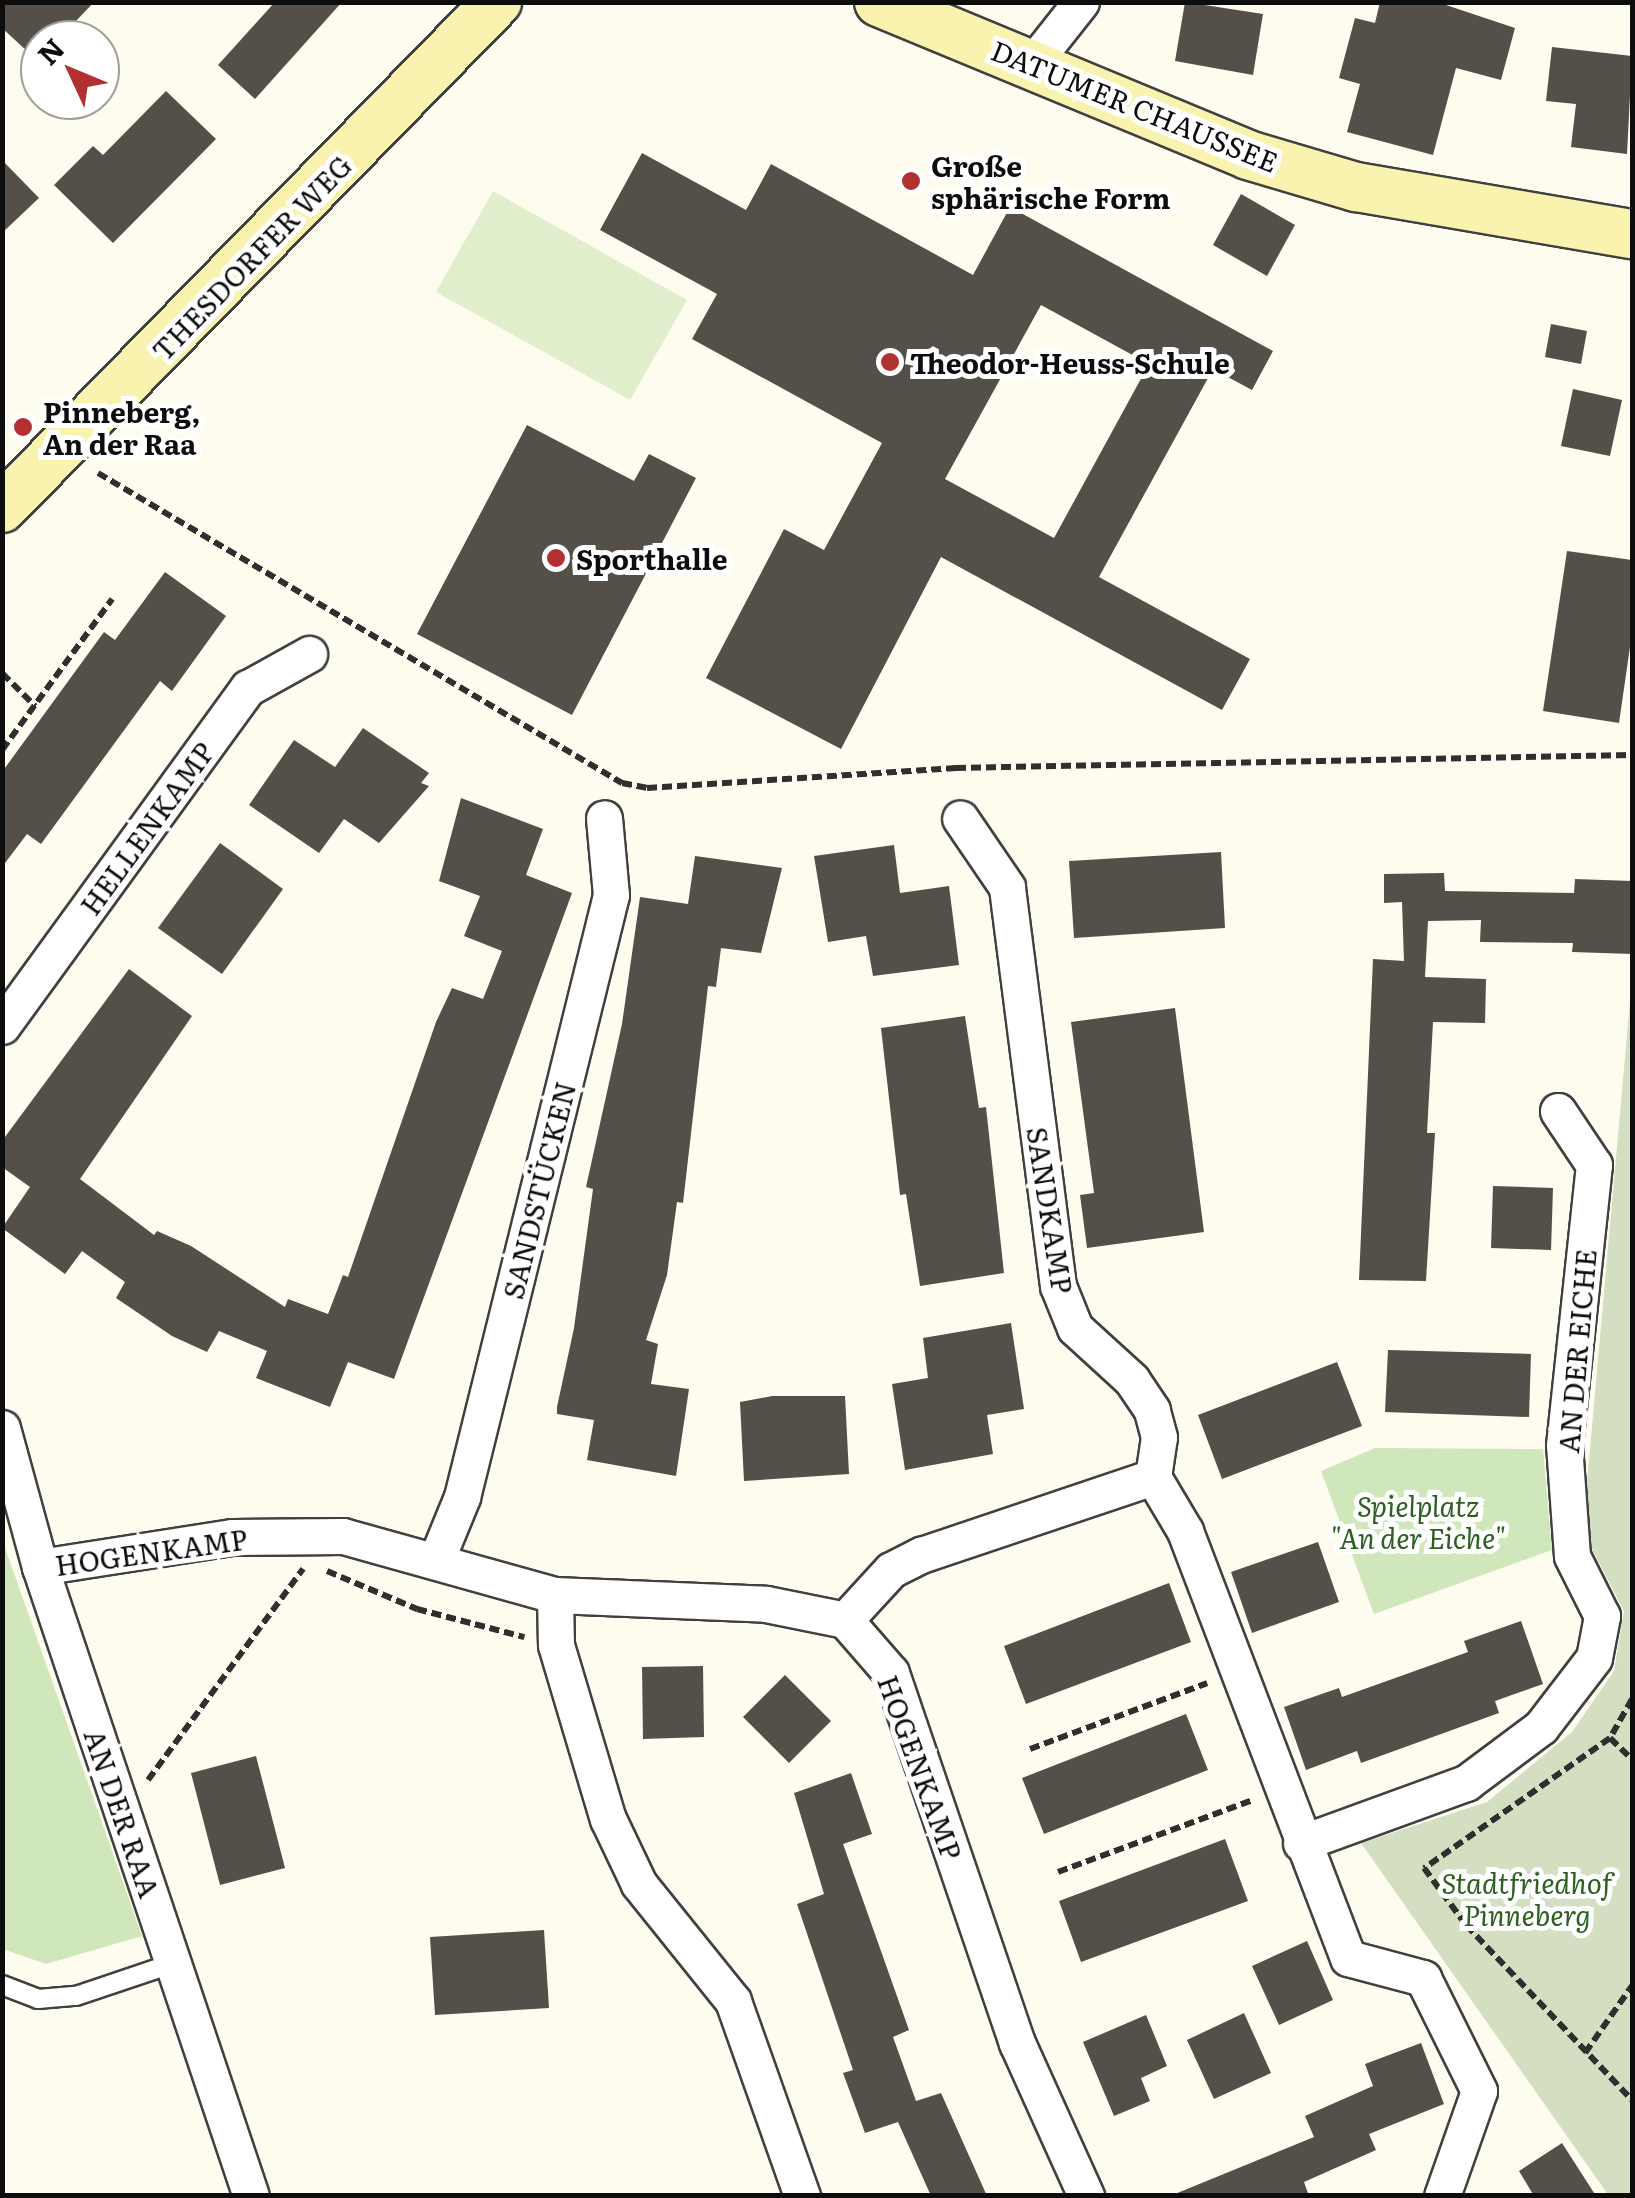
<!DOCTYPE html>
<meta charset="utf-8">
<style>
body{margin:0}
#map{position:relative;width:1635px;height:2198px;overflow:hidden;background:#fefbef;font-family:Literata,serif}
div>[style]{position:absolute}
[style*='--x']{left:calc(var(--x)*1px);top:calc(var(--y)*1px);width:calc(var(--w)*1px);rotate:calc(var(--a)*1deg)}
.green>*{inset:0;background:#d0e6bb}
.cemetery>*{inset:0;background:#d4dec1}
.pitch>*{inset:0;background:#e1eecc}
.building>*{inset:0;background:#554f4a}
.path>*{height:6px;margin-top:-3px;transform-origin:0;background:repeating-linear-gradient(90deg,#2f2f2f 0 10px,transparent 0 15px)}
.roads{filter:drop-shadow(2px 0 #404040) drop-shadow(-2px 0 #404040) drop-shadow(0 2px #404040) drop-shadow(0 -2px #404040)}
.lane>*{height:18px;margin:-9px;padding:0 9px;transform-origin:9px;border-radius:9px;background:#fff}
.street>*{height:35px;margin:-17.5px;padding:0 17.5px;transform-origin:17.5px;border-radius:17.5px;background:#fff}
.secondary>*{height:48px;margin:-24px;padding:0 24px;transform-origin:24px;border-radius:24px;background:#f9f3af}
.dots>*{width:28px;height:28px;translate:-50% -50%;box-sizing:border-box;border:5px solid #fff;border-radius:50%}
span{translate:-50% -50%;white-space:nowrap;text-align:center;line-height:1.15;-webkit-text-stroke:10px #fff;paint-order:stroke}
.street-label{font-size:28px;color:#0d0d0d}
.poi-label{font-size:28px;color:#0d0d0d;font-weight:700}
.left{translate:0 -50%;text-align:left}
.park-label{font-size:28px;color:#2d6022;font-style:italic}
.frame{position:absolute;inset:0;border:5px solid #0d0d0d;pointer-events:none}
.north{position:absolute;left:20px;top:20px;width:100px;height:100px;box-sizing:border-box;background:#fff;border:2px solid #9e9e9e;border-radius:50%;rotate:314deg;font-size:28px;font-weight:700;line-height:40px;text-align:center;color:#0d0d0d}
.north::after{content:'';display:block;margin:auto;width:35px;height:45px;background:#b33032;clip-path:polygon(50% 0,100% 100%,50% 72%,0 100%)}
</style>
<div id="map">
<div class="green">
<div style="clip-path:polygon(1375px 1448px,1543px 1449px,1552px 1550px,1374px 1614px,1321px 1471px)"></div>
<div style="clip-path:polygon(3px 1542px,142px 1936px,46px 1964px,3px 1949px)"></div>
</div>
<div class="cemetery">
<div style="clip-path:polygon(1632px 979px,1632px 2195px,1609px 2196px,1361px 1843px,1487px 1802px,1572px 1732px,1614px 1671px,1624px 1611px,1591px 1547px,1586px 1494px)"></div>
</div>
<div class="pitch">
<div style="clip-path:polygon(493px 191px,687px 300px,630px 400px,436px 292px)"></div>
</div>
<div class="building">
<div style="clip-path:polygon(2px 2px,94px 2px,58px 40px,40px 40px,40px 63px,2px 28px)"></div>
<div style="clip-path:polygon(275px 2px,342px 2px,255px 99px,218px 65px)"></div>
<div style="clip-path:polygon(1185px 2px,1263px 14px,1253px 75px,1175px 61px)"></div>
<div style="clip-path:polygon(1380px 2px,1437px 2px,1515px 28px,1501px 80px,1456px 68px,1433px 155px,1347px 132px,1360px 84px,1339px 78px,1355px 18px,1375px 23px)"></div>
<div style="clip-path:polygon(1552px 47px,1632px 56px,1627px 154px,1571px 147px,1576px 104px,1546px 101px)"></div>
<div style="clip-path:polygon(166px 91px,216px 139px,113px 243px,54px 185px,93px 146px,103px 155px)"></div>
<div style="clip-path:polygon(evenodd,642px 153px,746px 210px,771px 164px,973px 275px,1010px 207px,1273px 351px,1252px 390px,1213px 369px,1099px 577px,1250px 659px,1222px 710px,941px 557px,841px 749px,706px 678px,784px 529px,824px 550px,882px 443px,692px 339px,717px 294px,600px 230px,642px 153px,1041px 305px,1149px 364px,1054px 538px,945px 479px,1041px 305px)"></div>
<div style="clip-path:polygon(2px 160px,39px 198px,2px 233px)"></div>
<div style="clip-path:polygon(1241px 194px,1295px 225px,1267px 276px,1213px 245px)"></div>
<div style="clip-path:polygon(1551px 324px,1587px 331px,1581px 364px,1545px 357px)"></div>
<div style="clip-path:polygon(1573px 389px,1622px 400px,1610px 456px,1561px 446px)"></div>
<div style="clip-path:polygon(527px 425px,634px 481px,649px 454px,696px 478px,572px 715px,417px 634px)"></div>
<div style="clip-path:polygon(1567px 551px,1632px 560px,1632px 633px,1619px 723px,1543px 711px)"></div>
<div style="clip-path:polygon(165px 572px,226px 616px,172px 691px,160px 681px,41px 844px,27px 834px,2px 867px,2px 772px,104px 632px,115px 640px)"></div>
<div style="clip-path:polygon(363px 728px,429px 773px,421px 783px,429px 786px,379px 843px,344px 819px,319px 853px,249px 805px,294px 740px,335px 767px)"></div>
<div style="clip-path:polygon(461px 798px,543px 829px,526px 875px,572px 893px,394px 1379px,348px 1362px,330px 1407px,256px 1378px,267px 1351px,219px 1331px,207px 1352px,172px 1336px,116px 1298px,125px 1282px,82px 1251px,65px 1274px,2px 1228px,30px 1187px,2px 1167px,2px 1141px,129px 969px,192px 1016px,80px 1179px,154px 1235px,157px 1231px,191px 1246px,285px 1307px,288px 1299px,328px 1314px,343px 1275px,348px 1277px,436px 1022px,452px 988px,483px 999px,502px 951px,464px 936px,480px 896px,439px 881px)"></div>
<div style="clip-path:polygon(220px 843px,283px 889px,222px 974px,158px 928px)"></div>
<div style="clip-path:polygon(894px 845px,900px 893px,949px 886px,959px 965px,873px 976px,866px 936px,828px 942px,814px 856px)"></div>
<div style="clip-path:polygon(1221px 852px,1225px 928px,1074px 938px,1069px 861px)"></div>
<div style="clip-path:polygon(695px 856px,782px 868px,761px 953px,721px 948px,716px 987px,708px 986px,683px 1203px,677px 1202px,667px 1275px,646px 1340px,658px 1344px,651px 1384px,689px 1389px,676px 1476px,587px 1460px,594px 1420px,557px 1414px,557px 1407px,574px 1328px,593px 1189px,586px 1187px,622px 1024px,640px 897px,688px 904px)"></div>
<div style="clip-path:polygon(1444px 873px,1445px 891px,1574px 893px,1575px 879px,1632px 881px,1632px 954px,1572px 952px,1573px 943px,1480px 942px,1481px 920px,1428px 921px,1425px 977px,1486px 979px,1485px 1023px,1433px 1022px,1427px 1133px,1435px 1133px,1426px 1281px,1359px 1280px,1373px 959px,1404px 961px,1402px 902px,1384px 903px,1384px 874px)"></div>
<div style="clip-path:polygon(1175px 1008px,1204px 1232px,1087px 1248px,1080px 1195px,1094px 1193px,1071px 1022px)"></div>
<div style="clip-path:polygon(965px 1016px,979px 1108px,986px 1107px,1004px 1273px,920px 1286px,906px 1194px,900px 1195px,881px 1028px)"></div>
<div style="clip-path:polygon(1493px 1186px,1553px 1188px,1551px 1250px,1491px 1248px)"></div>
<div style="clip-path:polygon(1011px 1323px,1024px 1409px,987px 1415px,993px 1454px,905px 1470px,892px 1384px,928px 1378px,923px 1338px)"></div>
<div style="clip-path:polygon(1388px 1350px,1531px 1354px,1529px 1417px,1385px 1412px)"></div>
<div style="clip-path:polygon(1337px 1362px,1362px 1426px,1222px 1479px,1198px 1415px)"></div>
<div style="clip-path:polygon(772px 1396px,845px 1396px,849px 1474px,744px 1481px,740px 1402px)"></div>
<div style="clip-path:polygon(1318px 1542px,1339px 1602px,1252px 1633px,1231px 1572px)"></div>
<div style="clip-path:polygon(1169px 1583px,1191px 1642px,1026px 1704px,1004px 1646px)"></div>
<div style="clip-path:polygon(1521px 1621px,1543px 1684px,1495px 1701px,1499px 1713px,1361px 1763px,1357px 1751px,1306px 1770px,1284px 1707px,1339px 1688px,1342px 1697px,1468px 1652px,1464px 1641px)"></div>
<div style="clip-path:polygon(703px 1666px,704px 1737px,643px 1739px,642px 1667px)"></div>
<div style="clip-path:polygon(785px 1675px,831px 1721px,789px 1763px,743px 1717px)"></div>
<div style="clip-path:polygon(1186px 1714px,1208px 1770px,1044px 1834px,1022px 1778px)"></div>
<div style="clip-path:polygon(256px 1756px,285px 1868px,220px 1885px,191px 1773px)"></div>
<div style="clip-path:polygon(851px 1773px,872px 1834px,843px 1844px,909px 2030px,893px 2037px,916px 2101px,941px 2093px,987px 2196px,931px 2196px,898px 2122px,865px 2133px,843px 2073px,853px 2070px,797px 1904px,824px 1894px,794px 1793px)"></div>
<div style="clip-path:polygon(1225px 1839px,1248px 1901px,1081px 1962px,1059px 1901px)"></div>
<div style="clip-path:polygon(544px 1930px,549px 2008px,435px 2015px,430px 1937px)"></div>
<div style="clip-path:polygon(1307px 1941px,1333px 2000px,1279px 2025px,1252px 1966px)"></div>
<div style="clip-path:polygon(1244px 2013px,1271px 2073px,1214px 2099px,1187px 2040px)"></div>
<div style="clip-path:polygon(1146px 2015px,1167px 2066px,1141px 2078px,1150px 2101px,1114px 2116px,1083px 2042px)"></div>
<div style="clip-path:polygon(1421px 2043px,1444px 2104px,1369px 2134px,1376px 2150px,1304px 2182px,1309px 2196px,1170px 2196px,1314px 2137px,1305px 2116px,1373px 2086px,1365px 2064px)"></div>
<div style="clip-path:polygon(1562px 2143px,1596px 2196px,1534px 2196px,1519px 2171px)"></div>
</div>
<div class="path">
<div style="--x:98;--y:473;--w:609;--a:30.61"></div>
<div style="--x:622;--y:783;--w:25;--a:11"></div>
<div style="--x:647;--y:788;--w:310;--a:-3.7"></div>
<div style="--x:956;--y:768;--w:676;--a:-1.1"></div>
<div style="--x:2;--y:673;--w:47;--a:45"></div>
<div style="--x:2;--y:750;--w:187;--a:-53.9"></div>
<div style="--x:327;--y:1571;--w:98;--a:22.9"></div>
<div style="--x:417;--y:1609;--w:111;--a:14.7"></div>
<div style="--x:1632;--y:1699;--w:45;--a:119.4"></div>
<div style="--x:1610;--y:1738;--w:227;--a:145"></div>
<div style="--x:1424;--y:1868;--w:71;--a:53.6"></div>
<div style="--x:1466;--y:1925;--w:241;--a:46.5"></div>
<div style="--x:1610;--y:1738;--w:30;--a:44"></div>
<div style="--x:1030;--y:1749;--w:189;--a:-20.4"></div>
<div style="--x:148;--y:1780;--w:262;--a:-53.7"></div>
<div style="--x:1058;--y:1872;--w:208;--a:-20.3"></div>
<div style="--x:1585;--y:2053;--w:82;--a:-55"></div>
</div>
<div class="roads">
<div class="lane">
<div style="--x:2;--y:1985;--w:39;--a:21"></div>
<div style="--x:38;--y:1999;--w:38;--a:-5"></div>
<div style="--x:76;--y:1996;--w:103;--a:-18.6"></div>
</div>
<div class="street">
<div style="--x:1032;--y:64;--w:79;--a:-51.7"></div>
<div style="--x:2;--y:1026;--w:418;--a:-54"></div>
<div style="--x:248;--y:688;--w:70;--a:-29.1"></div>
<div style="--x:2;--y:1428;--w:144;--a:74.7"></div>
<div style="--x:40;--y:1567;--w:663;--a:71.46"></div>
<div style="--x:1153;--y:1477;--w:63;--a:59.3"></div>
<div style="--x:1185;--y:1531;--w:457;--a:69.1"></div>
<div style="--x:1348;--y:1958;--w:78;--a:14.9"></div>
<div style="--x:1423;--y:1978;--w:126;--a:63.6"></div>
<div style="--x:1479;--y:2091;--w:111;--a:109.4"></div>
<div style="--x:437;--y:1558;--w:66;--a:-67.7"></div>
<div style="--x:462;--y:1497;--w:620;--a:-76.1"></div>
<div style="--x:611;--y:895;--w:77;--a:-95.2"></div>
<div style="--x:40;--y:1567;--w:194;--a:-8.9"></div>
<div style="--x:232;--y:1537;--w:111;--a:-0.5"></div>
<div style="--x:343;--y:1536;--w:220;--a:15.6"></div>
<div style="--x:555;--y:1595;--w:211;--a:2.4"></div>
<div style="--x:766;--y:1604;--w:81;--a:11.4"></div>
<div style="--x:845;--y:1620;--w:70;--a:49"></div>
<div style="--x:891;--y:1673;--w:391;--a:71.2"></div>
<div style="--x:1017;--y:2043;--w:168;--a:65.7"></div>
<div style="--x:555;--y:1595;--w:50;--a:88.9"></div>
<div style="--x:556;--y:1645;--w:182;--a:73.4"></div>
<div style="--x:608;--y:1819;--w:72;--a:64.5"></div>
<div style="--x:639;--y:1884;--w:150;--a:51.2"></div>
<div style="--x:733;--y:2001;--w:207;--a:70.5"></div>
<div style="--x:845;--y:1620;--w:68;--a:-47.4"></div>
<div style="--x:891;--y:1570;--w:34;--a:-27"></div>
<div style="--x:921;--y:1555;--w:245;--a:-18.6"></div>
<div style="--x:1153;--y:1477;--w:40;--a:-81.5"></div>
<div style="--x:1159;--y:1437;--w:28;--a:-105"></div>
<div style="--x:1152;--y:1410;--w:36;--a:-124"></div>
<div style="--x:1132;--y:1380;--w:77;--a:-137.6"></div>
<div style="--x:1075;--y:1328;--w:45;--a:-112"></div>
<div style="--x:1058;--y:1286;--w:402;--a:-97.3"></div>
<div style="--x:1007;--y:887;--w:83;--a:-124.3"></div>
<div style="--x:1301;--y:1843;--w:176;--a:-20"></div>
<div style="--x:1466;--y:1783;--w:94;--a:-36.7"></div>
<div style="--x:1541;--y:1727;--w:87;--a:-52.5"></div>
<div style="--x:1594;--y:1658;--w:43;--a:-79.2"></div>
<div style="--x:1602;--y:1616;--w:67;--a:-116.6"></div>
<div style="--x:1572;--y:1556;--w:111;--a:-94.1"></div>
<div style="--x:1564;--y:1445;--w:282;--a:-83.9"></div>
<div style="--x:1594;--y:1165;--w:65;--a:-123.7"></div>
</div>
<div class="secondary">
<div style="--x:879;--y:2;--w:399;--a:22.5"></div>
<div style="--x:1248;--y:155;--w:113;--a:16.5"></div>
<div style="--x:1356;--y:187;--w:280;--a:9.7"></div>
<div style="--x:2;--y:508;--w:708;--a:-45.63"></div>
</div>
</div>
<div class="dots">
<div style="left:911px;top:181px;background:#b33032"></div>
<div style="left:890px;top:362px;background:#b33032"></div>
<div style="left:23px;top:427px;background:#b33032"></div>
<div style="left:556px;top:558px;background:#b33032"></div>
</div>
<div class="street-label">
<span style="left:1135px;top:105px;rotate:22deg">DATUMER CHAUSSEE</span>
<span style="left:251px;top:257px;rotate:-46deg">THESDORFER WEG</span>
<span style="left:146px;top:828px;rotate:-54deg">HELLENKAMP</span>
<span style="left:538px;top:1190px;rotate:-76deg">SANDSTÜCKEN</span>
<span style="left:1051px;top:1210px;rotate:81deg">SANDKAMP</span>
<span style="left:1576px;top:1351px;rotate:-85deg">AN DER EICHE</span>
<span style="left:151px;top:1551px;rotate:-8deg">HOGENKAMP</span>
<span style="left:921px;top:1767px;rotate:70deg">HOGENKAMP</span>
<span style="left:123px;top:1813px;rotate:71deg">AN DER RAA</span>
</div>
<div class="poi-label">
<span class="left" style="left:931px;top:181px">Große<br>sphärische Form</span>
<span class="left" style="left:910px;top:362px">Theodor-Heuss-Schule</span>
<span class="left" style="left:43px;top:427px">Pinneberg,<br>An der Raa</span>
<span class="left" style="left:576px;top:558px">Sporthalle</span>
</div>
<div class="park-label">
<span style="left:1418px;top:1521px">Spielplatz<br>"An der Eiche"</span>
<span style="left:1527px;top:1898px">Stadtfriedhof<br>Pinneberg</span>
</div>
<div class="frame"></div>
<div class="north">N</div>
</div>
